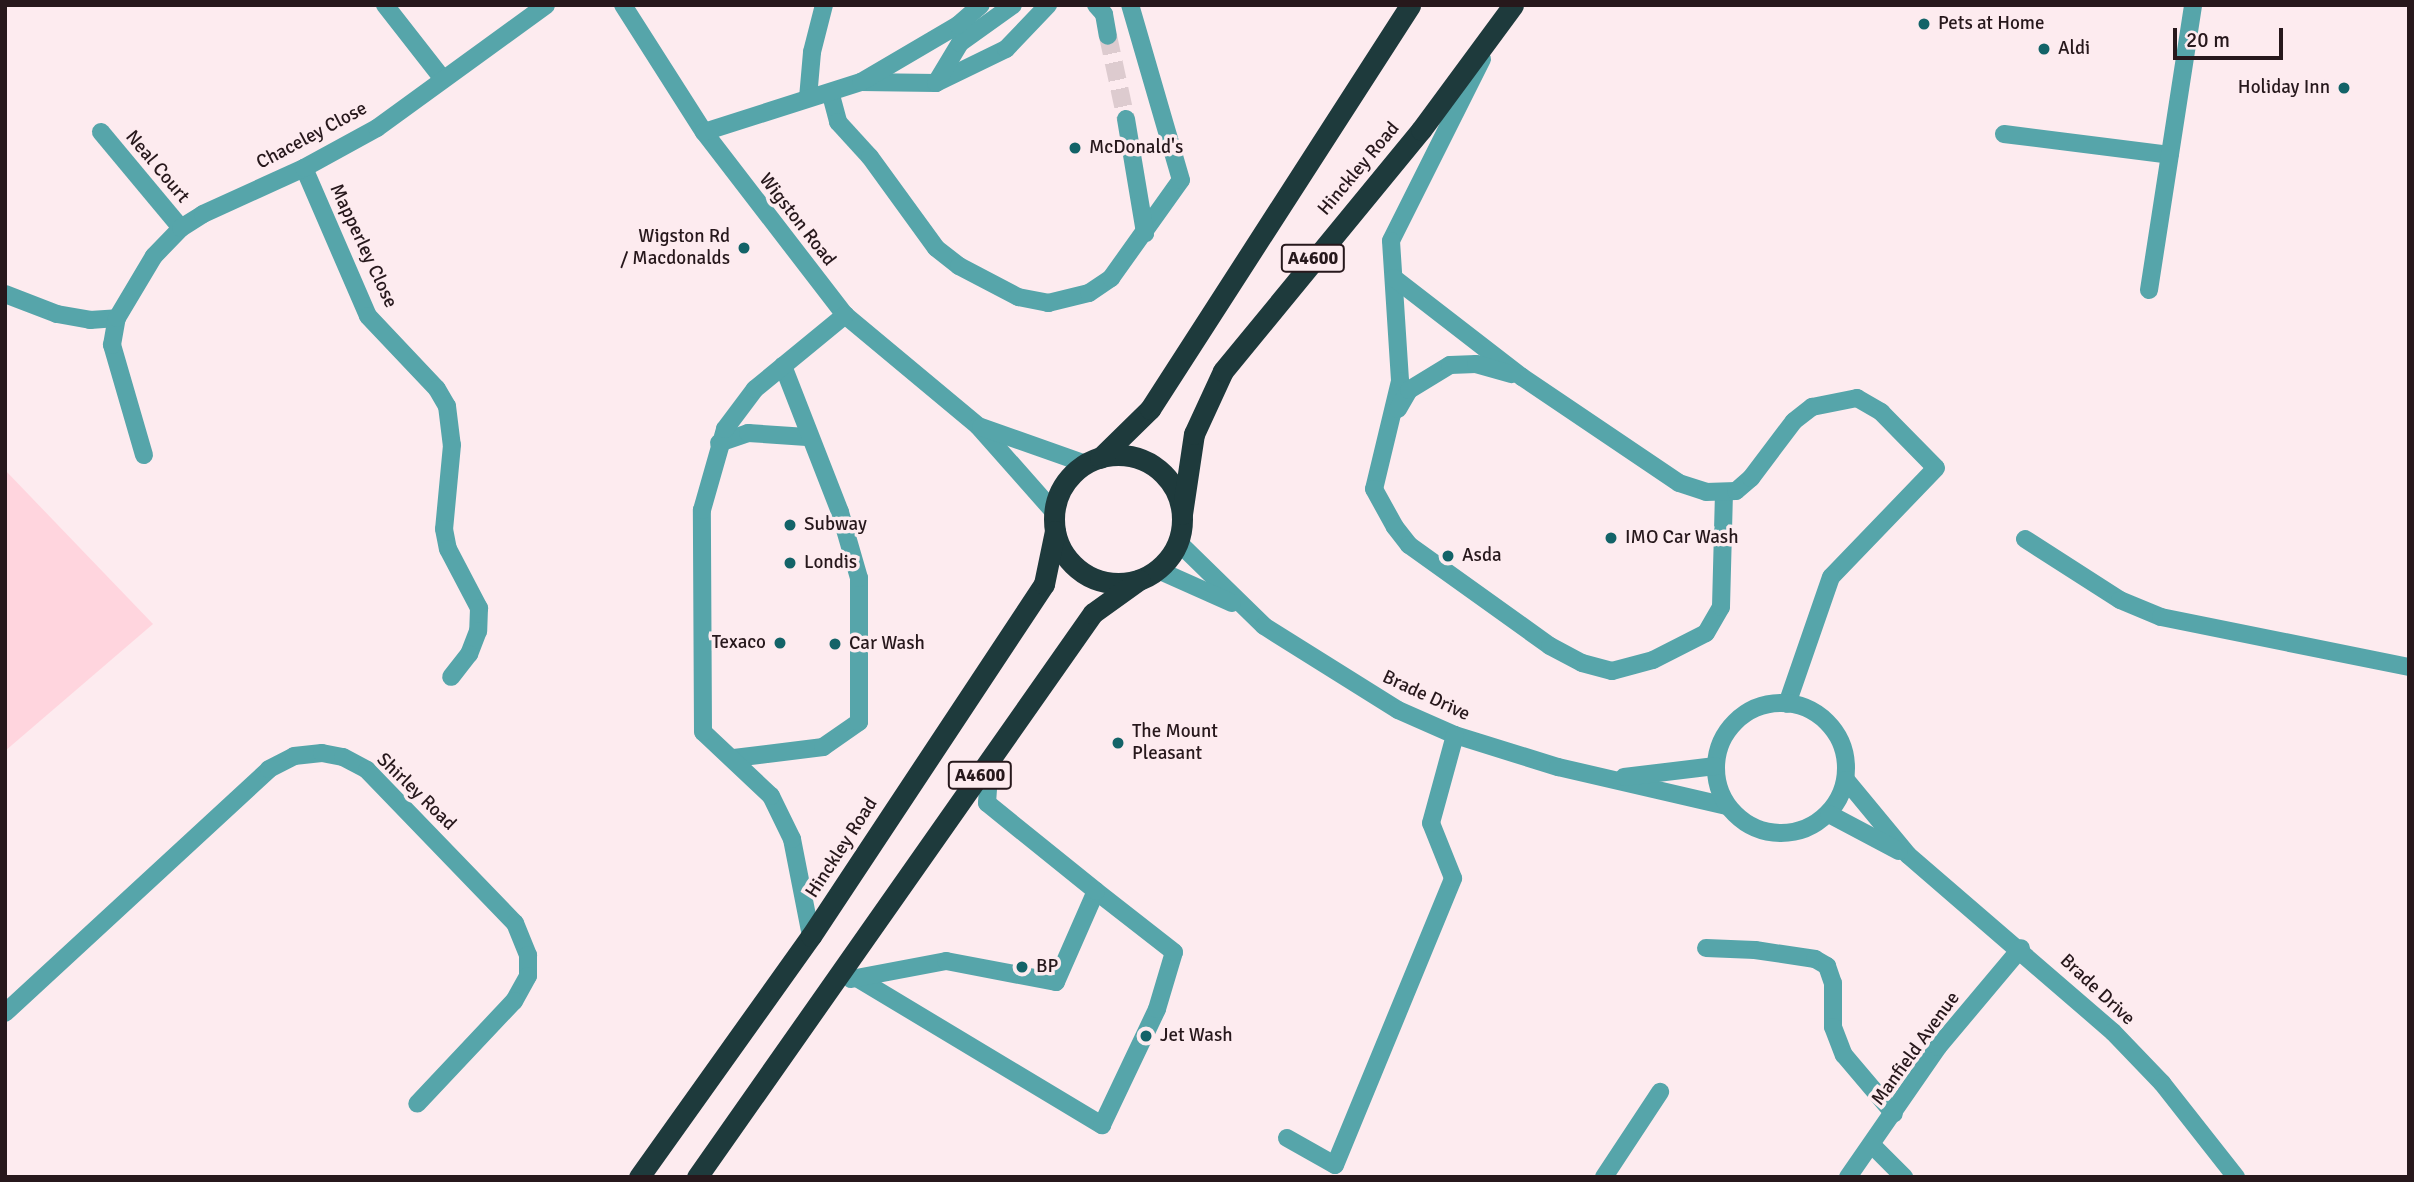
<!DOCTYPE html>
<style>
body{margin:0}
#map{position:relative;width:2414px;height:1182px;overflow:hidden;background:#fdebef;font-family:Signika,sans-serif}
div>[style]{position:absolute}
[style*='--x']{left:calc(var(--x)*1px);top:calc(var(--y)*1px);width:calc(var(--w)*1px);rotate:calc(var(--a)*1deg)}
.green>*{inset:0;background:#ffd5de}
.minor-tunnel>*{height:18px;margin-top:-9px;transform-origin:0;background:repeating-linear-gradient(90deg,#ddcbcf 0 18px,transparent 0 27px)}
.minor>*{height:18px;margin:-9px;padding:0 9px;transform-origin:9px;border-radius:9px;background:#56a5aa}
.minor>.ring{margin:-9px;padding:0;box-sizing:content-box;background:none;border:18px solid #56a5aa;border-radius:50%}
.highway>*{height:21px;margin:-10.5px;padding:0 10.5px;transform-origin:10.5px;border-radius:10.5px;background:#1e3a3c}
.highway>.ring{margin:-10.5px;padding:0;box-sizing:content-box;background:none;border:21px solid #1e3a3c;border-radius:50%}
.dots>*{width:19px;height:19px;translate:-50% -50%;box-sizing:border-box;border:4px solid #fdebef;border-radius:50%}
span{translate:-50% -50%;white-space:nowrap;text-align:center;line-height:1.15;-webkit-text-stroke:7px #fdebef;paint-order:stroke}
.shield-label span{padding:2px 5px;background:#fdebef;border:2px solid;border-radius:5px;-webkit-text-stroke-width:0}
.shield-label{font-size:18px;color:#27181c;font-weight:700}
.poi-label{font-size:19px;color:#27181c}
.left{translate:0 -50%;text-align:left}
.right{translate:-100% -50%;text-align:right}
.street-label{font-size:19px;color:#27181c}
.frame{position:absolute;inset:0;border:7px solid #27181c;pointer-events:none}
.scale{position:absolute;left:2173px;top:28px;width:110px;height:32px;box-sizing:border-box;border:4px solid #27181c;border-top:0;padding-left:9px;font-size:21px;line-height:24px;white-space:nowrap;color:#27181c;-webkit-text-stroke:5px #fdebef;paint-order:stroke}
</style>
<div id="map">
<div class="green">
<div style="clip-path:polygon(5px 470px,153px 624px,5px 751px)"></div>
</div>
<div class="minor-tunnel">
<div style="--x:1108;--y:36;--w:85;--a:77.8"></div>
</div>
<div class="minor">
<div style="--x:385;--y:5;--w:93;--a:52"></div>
<div style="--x:623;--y:5;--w:151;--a:57.5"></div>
<div style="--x:704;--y:132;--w:231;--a:52.4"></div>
<div style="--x:845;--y:315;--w:173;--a:39.8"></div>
<div style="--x:978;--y:426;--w:115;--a:48.5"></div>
<div style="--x:1096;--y:5;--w:12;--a:48"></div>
<div style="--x:1104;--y:14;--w:22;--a:80"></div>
<div style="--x:1482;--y:59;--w:203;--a:116.6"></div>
<div style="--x:1391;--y:241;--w:140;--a:86.3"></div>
<div style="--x:1400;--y:381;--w:111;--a:103.5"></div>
<div style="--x:1374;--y:489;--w:43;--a:61.1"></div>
<div style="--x:1395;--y:527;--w:23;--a:52"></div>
<div style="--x:1409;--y:545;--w:173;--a:35.6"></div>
<div style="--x:1550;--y:646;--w:36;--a:28"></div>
<div style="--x:1582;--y:663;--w:31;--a:15"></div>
<div style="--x:1612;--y:671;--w:42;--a:-15"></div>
<div style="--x:1653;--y:660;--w:59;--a:-27"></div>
<div style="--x:1706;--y:633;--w:30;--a:-60"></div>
<div style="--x:1721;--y:607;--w:113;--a:-88.5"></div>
<div style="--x:861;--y:82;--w:75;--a:0.8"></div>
<div style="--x:936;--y:83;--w:78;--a:-25.9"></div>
<div style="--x:1006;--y:49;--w:61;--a:-46.3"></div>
<div style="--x:936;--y:83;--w:47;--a:-59"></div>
<div style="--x:960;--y:43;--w:65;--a:-35.6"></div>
<div style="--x:831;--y:95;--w:28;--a:75"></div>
<div style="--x:838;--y:122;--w:47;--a:47.6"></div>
<div style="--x:870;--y:157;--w:112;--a:54"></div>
<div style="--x:936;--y:248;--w:29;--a:38"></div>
<div style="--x:959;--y:266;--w:67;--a:27.7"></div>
<div style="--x:1018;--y:297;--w:31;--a:11"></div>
<div style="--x:1048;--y:303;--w:42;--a:-13.7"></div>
<div style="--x:1089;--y:293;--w:27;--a:-34"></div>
<div style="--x:1111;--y:278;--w:120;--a:-54.5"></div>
<div style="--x:1181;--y:180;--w:182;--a:-106.2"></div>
<div style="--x:808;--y:98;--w:46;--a:-85"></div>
<div style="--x:812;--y:52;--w:49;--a:-75.7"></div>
<div style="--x:1126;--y:119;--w:116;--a:80.5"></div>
<div style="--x:101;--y:132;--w:125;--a:50.2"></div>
<div style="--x:704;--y:132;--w:165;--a:-17.7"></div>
<div style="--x:861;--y:82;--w:113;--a:-30.4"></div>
<div style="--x:958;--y:25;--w:30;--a:-41"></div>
<div style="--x:2004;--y:134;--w:167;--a:7.2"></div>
<div style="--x:304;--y:168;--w:161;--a:66.6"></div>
<div style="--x:368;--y:316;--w:100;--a:46.6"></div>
<div style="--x:437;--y:389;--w:20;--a:60"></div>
<div style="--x:447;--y:406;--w:39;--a:83"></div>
<div style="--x:452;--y:445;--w:84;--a:95.4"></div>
<div style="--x:444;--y:529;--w:20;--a:79"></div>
<div style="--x:448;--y:549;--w:67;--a:62.3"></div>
<div style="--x:479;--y:608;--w:23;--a:92"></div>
<div style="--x:478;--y:631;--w:25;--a:111"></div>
<div style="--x:469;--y:654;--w:29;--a:128"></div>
<div style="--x:1394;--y:278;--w:162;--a:37.7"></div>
<div style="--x:1522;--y:377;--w:189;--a:34"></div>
<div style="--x:1679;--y:483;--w:28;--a:18"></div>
<div style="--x:1706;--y:492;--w:30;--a:-2"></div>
<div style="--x:1736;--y:491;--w:20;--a:-41"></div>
<div style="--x:1751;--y:478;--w:71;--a:-53"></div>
<div style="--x:1794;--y:421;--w:23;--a:-38"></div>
<div style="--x:1812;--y:407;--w:46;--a:-11.3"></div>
<div style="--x:1857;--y:398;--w:28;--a:30"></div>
<div style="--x:1881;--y:412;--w:78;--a:45.5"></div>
<div style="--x:1936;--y:468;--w:151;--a:133.9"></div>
<div style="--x:1831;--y:577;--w:134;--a:109.1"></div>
<div style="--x:2149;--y:290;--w:288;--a:-81.2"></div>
<div style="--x:5;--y:294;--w:56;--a:21"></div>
<div style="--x:57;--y:314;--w:34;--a:10"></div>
<div style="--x:90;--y:320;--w:27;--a:-4"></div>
<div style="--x:1398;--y:409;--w:22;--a:-60"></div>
<div style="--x:1409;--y:390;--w:48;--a:-31.4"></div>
<div style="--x:1450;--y:365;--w:26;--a:-2"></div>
<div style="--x:1476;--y:364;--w:37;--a:16"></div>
<div style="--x:981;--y:427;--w:111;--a:19.4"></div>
<div style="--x:719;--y:443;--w:31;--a:-19"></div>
<div style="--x:748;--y:433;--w:59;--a:3.9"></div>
<div style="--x:144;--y:455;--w:115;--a:-106.2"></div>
<div style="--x:112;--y:345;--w:27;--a:-80"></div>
<div style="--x:117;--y:318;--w:72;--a:-59.2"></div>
<div style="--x:154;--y:256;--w:39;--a:-46"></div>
<div style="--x:181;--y:228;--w:26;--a:-32"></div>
<div style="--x:203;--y:214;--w:111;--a:-24.5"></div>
<div style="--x:304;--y:168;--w:83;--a:-28.7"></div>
<div style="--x:377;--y:128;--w:209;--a:-36"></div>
<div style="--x:2025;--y:539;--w:113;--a:32.7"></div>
<div style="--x:2120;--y:600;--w:44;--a:22.5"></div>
<div style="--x:2161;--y:617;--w:253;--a:11.4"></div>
<div style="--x:1178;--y:542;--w:120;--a:44.3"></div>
<div style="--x:1264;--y:626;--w:158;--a:32.1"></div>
<div style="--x:1398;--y:710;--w:62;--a:23.7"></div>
<div style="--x:1455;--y:735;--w:108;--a:17.3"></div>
<div style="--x:1558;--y:767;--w:173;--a:13"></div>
<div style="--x:1158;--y:570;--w:81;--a:24"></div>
<div class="ring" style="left:1716px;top:703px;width:112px;height:112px"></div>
<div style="--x:734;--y:758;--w:90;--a:-7"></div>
<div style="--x:823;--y:747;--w:44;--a:-34.8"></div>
<div style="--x:859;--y:722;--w:144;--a:-90"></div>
<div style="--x:859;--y:578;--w:69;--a:-106.1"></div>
<div style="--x:840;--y:512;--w:157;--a:-111.3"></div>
<div style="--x:1624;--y:777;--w:92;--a:-6.9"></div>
<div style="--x:1846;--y:780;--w:97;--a:50.4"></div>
<div style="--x:1908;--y:855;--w:271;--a:40.8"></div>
<div style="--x:2113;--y:1032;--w:71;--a:46.1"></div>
<div style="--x:2162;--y:1083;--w:120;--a:51.8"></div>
<div style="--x:1829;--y:814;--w:79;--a:27.9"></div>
<div style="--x:811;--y:936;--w:99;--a:-101.1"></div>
<div style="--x:792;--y:839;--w:48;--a:-116"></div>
<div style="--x:771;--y:796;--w:93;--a:-136.7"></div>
<div style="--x:703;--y:732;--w:222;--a:-90.3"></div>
<div style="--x:702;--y:510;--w:84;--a:-74.1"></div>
<div style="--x:725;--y:429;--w:50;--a:-53.1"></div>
<div style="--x:755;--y:389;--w:117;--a:-39.4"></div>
<div style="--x:1706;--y:948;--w:49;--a:2.3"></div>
<div style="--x:1755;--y:950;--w:61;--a:8.5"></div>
<div style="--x:1815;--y:959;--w:14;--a:30"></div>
<div style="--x:1827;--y:966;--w:18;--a:71"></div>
<div style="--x:1833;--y:983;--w:44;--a:90"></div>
<div style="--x:1833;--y:1027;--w:30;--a:69"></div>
<div style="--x:1844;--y:1055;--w:77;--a:49.7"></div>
<div style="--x:857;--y:978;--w:286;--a:31"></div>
<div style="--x:1102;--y:1125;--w:128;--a:-64.6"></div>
<div style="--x:1157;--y:1009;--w:59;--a:-73.4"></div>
<div style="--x:1174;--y:952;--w:99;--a:-142"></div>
<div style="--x:851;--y:979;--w:97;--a:-10.7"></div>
<div style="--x:946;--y:961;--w:112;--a:10.8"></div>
<div style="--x:1056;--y:982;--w:99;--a:-66.3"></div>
<div style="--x:1096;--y:891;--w:140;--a:-141.1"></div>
<div style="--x:987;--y:803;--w:42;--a:-85.9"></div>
<div style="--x:5;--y:1013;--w:359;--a:-42.7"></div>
<div style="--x:269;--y:769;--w:28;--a:-27"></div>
<div style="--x:294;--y:756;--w:28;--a:-6"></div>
<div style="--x:322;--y:753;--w:21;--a:11"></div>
<div style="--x:343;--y:757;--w:27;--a:28"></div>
<div style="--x:367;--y:770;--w:213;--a:46"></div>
<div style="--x:515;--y:923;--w:35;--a:68"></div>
<div style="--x:528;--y:955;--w:21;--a:90"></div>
<div style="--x:528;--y:976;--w:29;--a:119"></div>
<div style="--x:514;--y:1001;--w:141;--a:133.3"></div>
<div style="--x:1287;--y:1138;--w:55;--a:29.4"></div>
<div style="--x:1335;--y:1165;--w:310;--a:-67.6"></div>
<div style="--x:1453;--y:878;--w:59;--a:-111.8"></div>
<div style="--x:1431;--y:823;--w:91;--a:-74.7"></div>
<div style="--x:1873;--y:1146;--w:44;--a:45"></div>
<div style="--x:1604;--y:1177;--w:102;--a:-56.6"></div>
<div style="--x:1848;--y:1177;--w:158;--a:-55.3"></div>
<div style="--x:1938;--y:1047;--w:129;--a:-50"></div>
</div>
<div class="highway">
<div class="ring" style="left:1054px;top:455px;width:107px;height:107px"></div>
<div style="--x:1100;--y:458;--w:70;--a:-44.4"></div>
<div style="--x:1150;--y:409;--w:480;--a:-57.2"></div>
<div style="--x:1182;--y:514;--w:81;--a:-81.5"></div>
<div style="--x:1194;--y:434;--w:69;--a:-65.3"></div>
<div style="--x:1223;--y:371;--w:312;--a:-50.6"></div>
<div style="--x:1421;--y:130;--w:155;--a:-53.6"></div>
<div style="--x:639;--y:1177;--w:296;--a:-54.5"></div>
<div style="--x:811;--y:936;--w:422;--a:-56.5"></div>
<div style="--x:1044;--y:584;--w:54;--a:-78.3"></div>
<div style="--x:697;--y:1177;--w:689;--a:-54.93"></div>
<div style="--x:1093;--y:613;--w:57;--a:-35.7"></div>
</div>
<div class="dots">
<div style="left:1924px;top:24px;background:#136368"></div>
<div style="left:2044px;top:49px;background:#136368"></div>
<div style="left:2344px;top:88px;background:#136368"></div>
<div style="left:1075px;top:148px;background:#136368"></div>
<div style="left:744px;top:248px;background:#136368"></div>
<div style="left:790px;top:525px;background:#136368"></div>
<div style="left:1611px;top:538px;background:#136368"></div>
<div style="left:1448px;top:556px;background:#136368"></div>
<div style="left:790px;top:563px;background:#136368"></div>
<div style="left:780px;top:643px;background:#136368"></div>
<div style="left:835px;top:644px;background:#136368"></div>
<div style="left:1118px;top:743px;background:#136368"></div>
<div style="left:1022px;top:967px;background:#136368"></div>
<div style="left:1146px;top:1036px;background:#136368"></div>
</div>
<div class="shield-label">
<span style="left:1313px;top:258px">A4600</span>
<span style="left:980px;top:775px">A4600</span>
</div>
<div class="poi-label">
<span class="left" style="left:1938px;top:24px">Pets at Home</span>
<span class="left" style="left:2058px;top:49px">Aldi</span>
<span class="right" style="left:2330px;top:88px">Holiday Inn</span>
<span class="left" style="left:1089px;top:148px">McDonald's</span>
<span class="right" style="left:730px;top:248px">Wigston Rd<br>/ Macdonalds</span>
<span class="left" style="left:804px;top:525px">Subway</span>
<span class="left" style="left:1625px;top:538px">IMO Car Wash</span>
<span class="left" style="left:1462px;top:556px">Asda</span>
<span class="left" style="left:804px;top:563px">Londis</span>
<span class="right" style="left:766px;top:643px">Texaco</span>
<span class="left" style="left:849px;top:644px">Car Wash</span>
<span class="left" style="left:1132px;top:743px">The Mount<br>Pleasant</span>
<span class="left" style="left:1036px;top:967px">BP</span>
<span class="left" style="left:1160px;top:1036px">Jet Wash</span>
</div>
<div class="street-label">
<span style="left:312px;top:136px;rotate:-28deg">Chaceley Close</span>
<span style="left:157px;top:167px;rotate:50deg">Neal Court</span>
<span style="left:1359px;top:169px;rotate:-50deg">Hinckley Road</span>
<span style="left:797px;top:220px;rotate:52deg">Wigston Road</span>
<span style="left:363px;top:246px;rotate:65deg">Mapperley Close</span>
<span style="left:1426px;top:696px;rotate:25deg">Brade Drive</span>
<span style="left:416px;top:792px;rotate:44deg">Shirley Road</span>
<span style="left:842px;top:848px;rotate:-57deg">Hinckley Road</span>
<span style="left:2097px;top:990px;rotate:43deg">Brade Drive</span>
<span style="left:1916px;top:1049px;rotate:-54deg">Manfield Avenue</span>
</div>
<div class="frame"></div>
<div class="scale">20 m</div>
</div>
